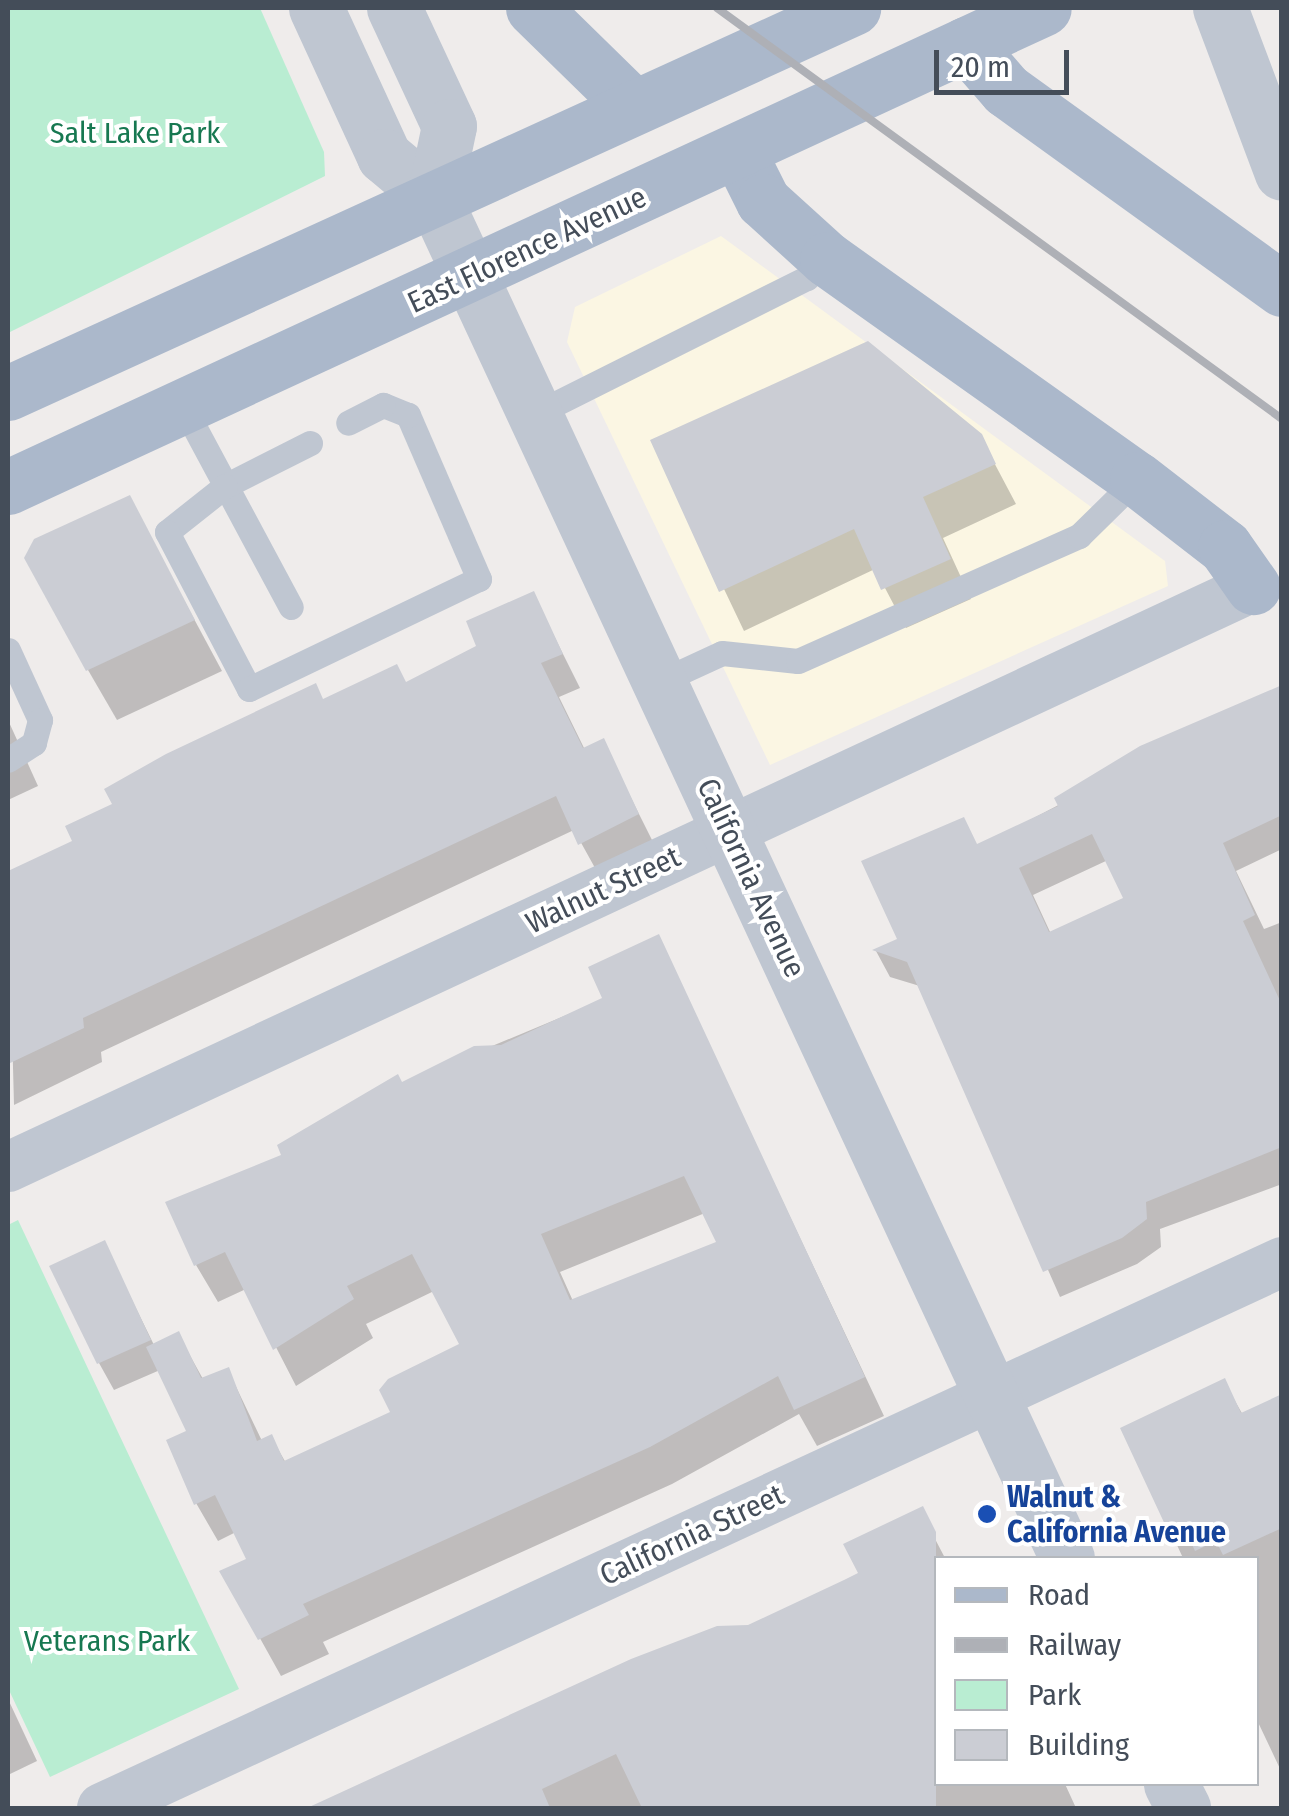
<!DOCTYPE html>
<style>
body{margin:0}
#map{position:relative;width:1289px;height:1816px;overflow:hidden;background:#efeceb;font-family:"Fira Sans Condensed",sans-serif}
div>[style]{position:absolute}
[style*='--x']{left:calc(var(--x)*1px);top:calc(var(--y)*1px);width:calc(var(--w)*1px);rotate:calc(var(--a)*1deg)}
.commercial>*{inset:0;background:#fbf6e3}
.green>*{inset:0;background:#b9edd2}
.shadow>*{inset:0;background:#0003}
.building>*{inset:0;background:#cbcdd4}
.service>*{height:25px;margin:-12.5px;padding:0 12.5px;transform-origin:12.5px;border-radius:12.5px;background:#bfc6d1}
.minor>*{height:50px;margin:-25px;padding:0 25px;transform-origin:25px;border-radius:25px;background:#bfc6d1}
.tertiary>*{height:55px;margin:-27.5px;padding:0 27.5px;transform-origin:27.5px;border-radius:27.5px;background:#bfc6d1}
.primary>*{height:55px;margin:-27.5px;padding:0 27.5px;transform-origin:27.5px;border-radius:27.5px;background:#abb8cb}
.rail>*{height:8px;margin:-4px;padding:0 4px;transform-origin:4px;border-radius:4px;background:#aeb0b6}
.dots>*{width:28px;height:28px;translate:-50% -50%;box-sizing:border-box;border:5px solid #fff;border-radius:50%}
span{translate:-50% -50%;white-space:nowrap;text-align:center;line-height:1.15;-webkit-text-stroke:8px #fff;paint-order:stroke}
.park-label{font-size:30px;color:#177851}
.street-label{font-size:30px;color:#444d59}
.transit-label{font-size:30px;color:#164399;font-weight:700}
.left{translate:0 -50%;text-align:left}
.frame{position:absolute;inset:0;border:10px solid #444d59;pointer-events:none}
.legend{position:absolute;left:934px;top:1556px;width:325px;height:230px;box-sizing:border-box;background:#fff;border:2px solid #b4b8bd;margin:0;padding:12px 18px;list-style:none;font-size:30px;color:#444d59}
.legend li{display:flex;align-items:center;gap:20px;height:50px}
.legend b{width:50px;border:2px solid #b4b8bd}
.scale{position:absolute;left:934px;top:50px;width:135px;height:45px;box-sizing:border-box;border:5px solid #444d59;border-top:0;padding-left:12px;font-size:30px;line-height:35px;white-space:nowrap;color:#444d59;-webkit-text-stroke:8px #fff;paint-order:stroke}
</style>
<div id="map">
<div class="commercial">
<div style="clip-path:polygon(721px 236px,1165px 561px,1168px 586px,770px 765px,567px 342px,575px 307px)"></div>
</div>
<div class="green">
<div style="clip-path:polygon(8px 8px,260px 8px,324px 152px,325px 176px,8px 333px)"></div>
<div style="clip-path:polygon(18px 1220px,239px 1689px,50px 1777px,8px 1688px,8px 1225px)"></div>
</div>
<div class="shadow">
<div style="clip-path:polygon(980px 436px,1016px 504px,943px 538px,971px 599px,906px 628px,875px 569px,744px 631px,654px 442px)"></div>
<div style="clip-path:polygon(129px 498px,222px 671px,117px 720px,88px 670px)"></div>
<div style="clip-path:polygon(533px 594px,580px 688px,559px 697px,585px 750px,603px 742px,656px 848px,600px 877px,574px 830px,101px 1052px,102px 1062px,14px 1105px,8px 878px,323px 701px,406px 685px,479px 647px)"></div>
<div style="clip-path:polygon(evenodd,1282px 688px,1282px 849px,1236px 871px,1264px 929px,1282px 922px,1282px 1184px,1160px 1229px,1161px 1247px,1137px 1264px,1060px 1297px,923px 987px,890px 977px,876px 951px,900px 940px,978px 847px,1282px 688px,1108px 860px,1126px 899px,1051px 934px,1033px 895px,1108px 860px)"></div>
<div style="clip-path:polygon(8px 720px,38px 786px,8px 800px)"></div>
<div style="clip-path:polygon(evenodd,658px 937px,884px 1416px,817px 1446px,799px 1414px,672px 1484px,323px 1642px,329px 1654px,281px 1676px,223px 1572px,249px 1560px,236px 1532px,218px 1541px,196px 1503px,189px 1432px,160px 1370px,114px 1390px,99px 1363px,104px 1243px,154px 1345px,178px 1334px,203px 1379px,228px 1370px,262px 1441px,271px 1437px,286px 1463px,394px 1413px,462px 1345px,434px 1291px,366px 1324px,373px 1338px,296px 1386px,246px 1289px,218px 1302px,196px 1265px,285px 1156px,401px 1084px,605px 999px,658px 937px,705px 1213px,719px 1243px,573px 1301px,560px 1272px,705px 1213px)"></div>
<div style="clip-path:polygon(1224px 1382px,1243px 1415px,1282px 1397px,1282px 1773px,1256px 1718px,1256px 1558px,1183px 1558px,1123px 1429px)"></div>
<div style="clip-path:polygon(934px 1537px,945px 1558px,936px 1558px,936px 1784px,1065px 1784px,1076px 1808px,331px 1808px,632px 1662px,748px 1628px)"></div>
<div style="clip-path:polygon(8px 1699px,37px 1761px,8px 1775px)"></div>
</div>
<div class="building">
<div style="clip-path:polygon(868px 341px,982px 434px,996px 464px,923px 497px,951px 559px,881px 590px,854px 529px,719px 592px,650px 440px)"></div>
<div style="clip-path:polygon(130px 495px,195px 620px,86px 671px,24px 558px,34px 539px)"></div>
<div style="clip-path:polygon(534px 591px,563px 654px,541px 663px,583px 748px,604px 738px,639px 814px,578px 845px,556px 796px,83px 1018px,84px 1028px,8px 1064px,8px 871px,72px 841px,65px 826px,112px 804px,104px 789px,166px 754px,316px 683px,323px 699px,397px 664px,406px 682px,476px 646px,466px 621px)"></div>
<div style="clip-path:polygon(evenodd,1282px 685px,1282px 815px,1223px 843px,1255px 915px,1243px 921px,1282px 1005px,1282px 1147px,1146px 1202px,1147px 1219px,1122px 1238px,1043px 1272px,907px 962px,872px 950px,897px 939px,861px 861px,964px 817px,977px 844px,1058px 806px,1054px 798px,1140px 746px,1282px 685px,1092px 834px,1123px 898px,1049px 932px,1019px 868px,1092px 834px)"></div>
<div style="clip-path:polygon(evenodd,659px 934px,865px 1377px,794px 1410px,778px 1376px,650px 1447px,303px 1604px,309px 1615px,258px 1640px,219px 1571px,246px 1559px,215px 1495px,194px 1505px,166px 1440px,186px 1431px,146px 1347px,179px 1331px,201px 1378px,229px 1367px,257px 1441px,272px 1434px,284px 1461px,390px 1412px,379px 1390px,388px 1379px,459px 1344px,412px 1254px,347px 1286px,354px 1299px,273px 1350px,225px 1252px,194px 1266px,165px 1202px,281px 1155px,277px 1145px,398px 1074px,402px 1082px,474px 1046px,501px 1045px,602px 998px,588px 967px,659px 934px,684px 1176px,716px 1242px,570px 1300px,541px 1234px,684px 1176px)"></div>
<div style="clip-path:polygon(105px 1240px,151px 1340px,97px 1364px,49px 1266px)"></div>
<div style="clip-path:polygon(1225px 1378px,1241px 1413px,1282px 1394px,1282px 1528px,1223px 1555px,1216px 1541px,1195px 1551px,1183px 1525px,1168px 1531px,1120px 1428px)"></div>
<div style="clip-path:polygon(923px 1506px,936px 1532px,936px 1808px,642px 1808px,616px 1754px,542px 1789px,550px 1808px,307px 1808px,631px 1659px,717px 1626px,748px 1625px,844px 1580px,858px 1573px,843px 1544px)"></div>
</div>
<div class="service">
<div style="--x:183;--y:406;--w:228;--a:61.8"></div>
<div style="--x:535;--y:414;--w:304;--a:-26.6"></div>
<div style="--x:807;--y:278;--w:28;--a:-44"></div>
<div style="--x:310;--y:443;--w:95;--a:153.2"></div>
<div style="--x:225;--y:486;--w:74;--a:141.6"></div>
<div style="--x:167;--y:532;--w:177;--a:62.4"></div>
<div style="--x:249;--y:689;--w:255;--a:-25.6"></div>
<div style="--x:479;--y:579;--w:179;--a:-113.4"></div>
<div style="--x:408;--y:415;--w:27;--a:-158"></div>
<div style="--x:383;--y:405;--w:39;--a:153"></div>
<div style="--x:8;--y:650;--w:77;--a:65.4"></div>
<div style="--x:40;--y:720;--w:24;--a:105"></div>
<div style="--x:34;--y:743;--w:31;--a:147"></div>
<div style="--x:659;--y:682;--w:69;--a:-24.7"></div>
<div style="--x:722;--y:653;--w:76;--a:6"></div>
<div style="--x:798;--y:661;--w:308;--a:-24"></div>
<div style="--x:1079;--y:536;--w:81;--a:-44.5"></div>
</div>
<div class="minor">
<div style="--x:8;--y:1167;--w:1373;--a:-24.98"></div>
<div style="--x:102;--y:1808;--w:1300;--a:-24.83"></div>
</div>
<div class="tertiary">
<div style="--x:316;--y:8;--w:163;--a:65.3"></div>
<div style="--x:384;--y:156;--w:65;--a:40"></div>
<div style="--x:434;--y:198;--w:1500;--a:65.04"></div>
<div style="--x:394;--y:8;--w:130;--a:65"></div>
<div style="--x:449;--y:126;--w:74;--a:101.8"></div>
<div style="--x:1220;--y:8;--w:176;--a:69.4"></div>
<div style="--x:1171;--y:1784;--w:27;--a:63"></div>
</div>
<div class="primary">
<div style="--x:533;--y:8;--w:140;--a:44.4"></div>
<div style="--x:966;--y:44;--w:61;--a:49"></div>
<div style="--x:1006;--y:90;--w:340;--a:35.8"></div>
<div style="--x:738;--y:151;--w:56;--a:63.4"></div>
<div style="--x:763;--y:201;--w:86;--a:42.2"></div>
<div style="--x:827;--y:259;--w:380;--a:35.4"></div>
<div style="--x:1137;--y:479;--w:111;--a:37.7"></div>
<div style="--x:1225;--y:547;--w:49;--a:55"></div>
<div style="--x:8;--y:393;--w:929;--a:-24.5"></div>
<div style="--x:8;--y:487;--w:1141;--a:-24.81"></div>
</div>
<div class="rail">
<div style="--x:717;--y:8;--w:699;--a:36.03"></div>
</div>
<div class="dots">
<div style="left:987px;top:1514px;background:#1a4fb4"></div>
</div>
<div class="park-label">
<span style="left:135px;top:133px">Salt Lake Park</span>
<span style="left:107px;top:1641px">Veterans Park</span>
</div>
<div class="street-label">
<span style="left:527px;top:250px;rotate:-25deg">East Florence Avenue</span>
<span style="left:751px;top:878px;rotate:65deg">California Avenue</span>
<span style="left:603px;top:890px;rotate:-25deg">Walnut Street</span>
<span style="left:692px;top:1535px;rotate:-25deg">California Street</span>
</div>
<div class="transit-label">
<span class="left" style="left:1007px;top:1514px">Walnut &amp;<br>California Avenue</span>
</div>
<div class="frame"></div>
<ul class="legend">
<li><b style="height:12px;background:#abb8cb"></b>Road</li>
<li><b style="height:12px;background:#aeb0b6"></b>Railway</li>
<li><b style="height:28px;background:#b9edd2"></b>Park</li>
<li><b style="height:28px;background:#cbcdd4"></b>Building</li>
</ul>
<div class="scale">20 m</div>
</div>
